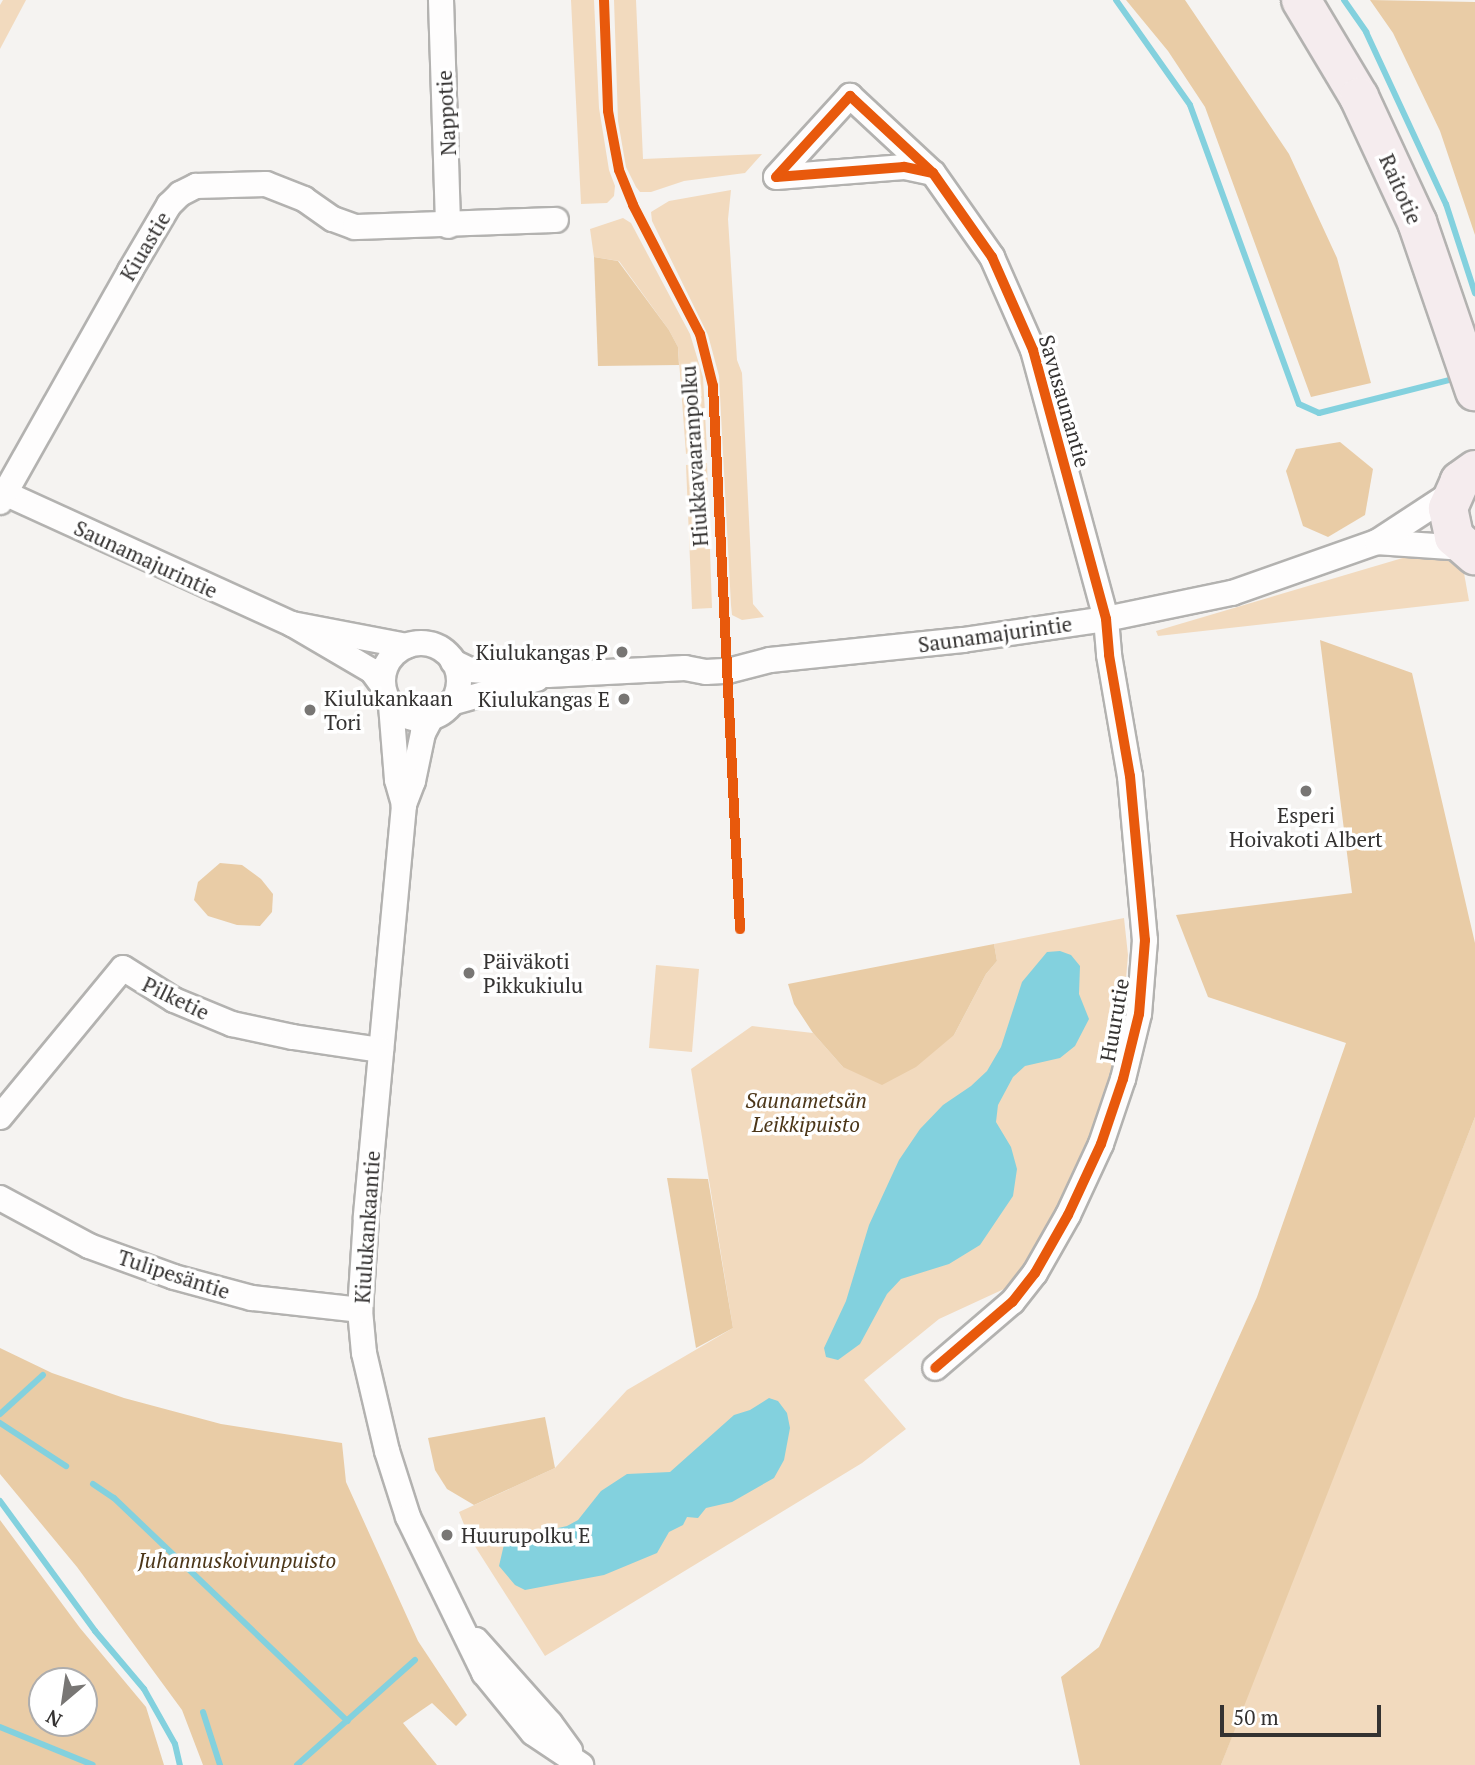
<!DOCTYPE html>
<meta charset="utf-8">
<style>
body{margin:0}
#map{position:relative;width:1475px;height:1765px;overflow:hidden;background:#f5f3f1;font-family:"PT Serif",serif}
div>[style]{position:absolute}
[style*='--x']{left:calc(var(--x)*1px);top:calc(var(--y)*1px);width:calc(var(--w)*1px);rotate:calc(var(--a)*1deg)}
.green>*{inset:0;background:#f2dabe}
.forest>*{inset:0;background:#e9cca6}
.water>*{inset:0;background:#83d1de}
.stream>*{height:6px;margin:-3px;padding:0 3px;transform-origin:3px;border-radius:3px;background:#83d1de}
.roads{filter:drop-shadow(2px 0 #b3b2b0) drop-shadow(-2px 0 #b3b2b0) drop-shadow(0 2px #b3b2b0) drop-shadow(0 -2px #b3b2b0)}
.minor>*{height:24px;margin:-12px;padding:0 12px;transform-origin:12px;border-radius:12px;background:#fefdfd}
.minor>.ring{margin:-12px;padding:0;box-sizing:content-box;background:none;border:24px solid #fefdfd;border-radius:50%}
.primary>*{height:38px;margin:-19px;padding:0 19px;transform-origin:19px;border-radius:19px;background:#f5ecee}
.cycleway>*{height:10px;margin:-5px;padding:0 5px;transform-origin:5px;border-radius:5px;background:#e8590c}
.dots>*{width:19px;height:19px;translate:-50% -50%;box-sizing:border-box;border:4px solid #fff;border-radius:50%}
span{translate:-50% -50%;white-space:nowrap;text-align:center;line-height:1.15;-webkit-text-stroke:7px #fff;paint-order:stroke}
.street-label{font-size:21px;color:#343231}
.poi-label{font-size:21px;color:#343231}
.right{translate:-100% -50%;text-align:right}
.left{translate:0 -50%;text-align:left}
.park-label{font-size:21px;color:#4c3618;font-style:italic}
.north{position:absolute;left:28px;top:1667px;width:70px;height:70px;box-sizing:border-box;background:#fff;border:2px solid #aeadad;border-radius:50%;rotate:209deg;font-size:19px;font-weight:700;line-height:28px;text-align:center;color:#343231}
.north::after{content:'';display:block;margin:auto;width:24px;height:32px;background:#787674;clip-path:polygon(50% 0,100% 100%,50% 72%,0 100%)}
.scale{position:absolute;left:1220px;top:1705px;width:161px;height:32px;box-sizing:border-box;border:4px solid #343231;border-top:0;padding-left:9px;font-size:21px;line-height:24px;white-space:nowrap;color:#343231;-webkit-text-stroke:5px #fff;paint-order:stroke}
</style>
<div id="map">
<div class="green">
<div style="clip-path:polygon(3px 0,26px 0,0 49px,0 5px)"></div>
<div style="clip-path:polygon(571px 0,594px 0,599px 108px,609px 170px,615px 186px,614px 196px,607px 203px,581px 204px)"></div>
<div style="clip-path:polygon(614px 0,636px 0,643px 159px,762px 154px,745px 173px,684px 181px,651px 192px,640px 192px,636px 187px,626px 167px,618px 121px)"></div>
<div style="clip-path:polygon(731px 190px,728px 219px,737px 360px,742px 373px,753px 604px,764px 617px,742px 620px,732px 615px,731px 605px,719px 376px,708px 335px,652px 221px,651px 212px,669px 201px)"></div>
<div style="clip-path:polygon(623px 218px,631px 223px,690px 334px,703px 377px,707px 450px,686px 454px,678px 347px,669px 330px,619px 261px,594px 257px,590px 229px)"></div>
<div style="clip-path:polygon(707px 463px,712px 608px,692px 609px,686px 465px)"></div>
<div style="clip-path:polygon(1430px 553px,1446px 559px,1464px 573px,1469px 601px,1158px 636px,1156px 631px,1406px 557px)"></div>
<div style="clip-path:polygon(1124px 918px,1128px 955px,1124px 1002px,1111px 1070px,1086px 1149px,1052px 1219px,1023px 1268px,1004px 1289px,939px 1319px,864px 1380px,906px 1429px,862px 1463px,545px 1656px,469px 1537px,459px 1512px,555px 1468px,627px 1390px,733px 1328px,691px 1069px,752px 1026px,813px 1033px,843px 1067px,954px 1035px,986px 974px,997px 961px,994px 944px)"></div>
<div style="clip-path:polygon(656px 965px,699px 969px,692px 1052px,649px 1048px)"></div>
<div style="clip-path:polygon(1475px 1117px,1475px 1765px,1221px 1765px,1281px 1606px)"></div>
</div>
<div class="forest">
<div style="clip-path:polygon(1126px 0,1185px 0,1289px 154px,1337px 258px,1371px 383px,1311px 397px,1205px 107px,1168px 51px)"></div>
<div style="clip-path:polygon(1370px 0,1475px 2px,1475px 235px,1440px 131px,1393px 33px)"></div>
<div style="clip-path:polygon(594px 257px,618px 261px,669px 330px,678px 347px,679px 365px,598px 366px)"></div>
<div style="clip-path:polygon(1340px 442px,1373px 469px,1365px 515px,1328px 537px,1303px 526px,1286px 471px,1296px 449px)"></div>
<div style="clip-path:polygon(1320px 640px,1412px 673px,1475px 943px,1475px 1117px,1221px 1765px,1080px 1765px,1061px 1677px,1099px 1647px,1257px 1297px,1346px 1043px,1208px 997px,1176px 915px,1352px 893px)"></div>
<div style="clip-path:polygon(220px 863px,242px 865px,261px 879px,273px 894px,272px 912px,260px 926px,237px 925px,208px 916px,194px 900px,198px 882px)"></div>
<div style="clip-path:polygon(994px 944px,997px 961px,986px 974px,954px 1035px,916px 1067px,882px 1085px,843px 1067px,813px 1033px,794px 1004px,788px 984px)"></div>
<div style="clip-path:polygon(667px 1178px,708px 1179px,733px 1328px,696px 1348px)"></div>
<div style="clip-path:polygon(0 1348px,52px 1373px,124px 1398px,221px 1424px,342px 1443px,346px 1482px,418px 1641px,467px 1715px,456px 1726px,432px 1703px,403px 1723px,437px 1765px,203px 1765px,182px 1710px,77px 1567px,0 1474px)"></div>
<div style="clip-path:polygon(545px 1417px,555px 1468px,474px 1505px,447px 1489px,435px 1470px,428px 1438px)"></div>
<div style="clip-path:polygon(evenodd,0 1520px,80px 1628px,146px 1707px,164px 1765px,0 1765px,0 1520px,42px 1681px,84px 1681px,84px 1723px,42px 1723px,42px 1681px)"></div>
</div>
<div class="water">
<div style="clip-path:polygon(1060px 951px,1071px 955px,1080px 966px,1079px 994px,1089px 1019px,1075px 1046px,1060px 1058px,1025px 1066px,1013px 1077px,998px 1105px,996px 1122px,1011px 1147px,1017px 1169px,1013px 1196px,980px 1245px,949px 1264px,901px 1279px,887px 1294px,860px 1344px,838px 1360px,826px 1357px,824px 1348px,846px 1301px,869px 1225px,899px 1160px,920px 1129px,943px 1105px,971px 1086px,987px 1071px,1001px 1047px,1022px 982px,1047px 952px)"></div>
<div style="clip-path:polygon(769px 1398px,778px 1401px,787px 1413px,790px 1428px,784px 1460px,774px 1478px,732px 1502px,706px 1508px,698px 1518px,687px 1517px,683px 1525px,669px 1532px,657px 1553px,604px 1575px,525px 1590px,515px 1585px,499px 1566px,505px 1540px,567px 1526px,578px 1520px,601px 1491px,627px 1474px,670px 1472px,734px 1415px,750px 1410px)"></div>
</div>
<div class="stream">
<div style="--x:1116;--y:0;--w:128;--a:54.8"></div>
<div style="--x:1190;--y:105;--w:318;--a:70"></div>
<div style="--x:1299;--y:404;--w:22;--a:24"></div>
<div style="--x:1319;--y:413;--w:142;--a:-14.2"></div>
<div style="--x:1344;--y:0;--w:39;--a:55"></div>
<div style="--x:1366;--y:32;--w:190;--a:65.1"></div>
<div style="--x:1446;--y:204;--w:94;--a:72"></div>
<div style="--x:0;--y:1414;--w:58;--a:-42.2"></div>
<div style="--x:0;--y:1423;--w:79;--a:33.1"></div>
<div style="--x:93;--y:1484;--w:25;--a:34"></div>
<div style="--x:114;--y:1498;--w:323;--a:43.7"></div>
<div style="--x:0;--y:1501;--w:161;--a:53.8"></div>
<div style="--x:95;--y:1631;--w:76;--a:49.8"></div>
<div style="--x:144;--y:1689;--w:63;--a:60.6"></div>
<div style="--x:175;--y:1744;--w:22;--a:77"></div>
<div style="--x:203;--y:1712;--w:56;--a:72.2"></div>
<div style="--x:0;--y:1727;--w:100;--a:22.2"></div>
<div style="--x:297;--y:1765;--w:158;--a:-41.7"></div>
</div>
<div class="roads">
<div class="minor">
<div style="--x:441;--y:0;--w:226;--a:88.2"></div>
<div style="--x:933;--y:173;--w:30;--a:-168"></div>
<div style="--x:904;--y:167;--w:128;--a:175.5"></div>
<div style="--x:776;--y:177;--w:110;--a:-47.6"></div>
<div style="--x:850;--y:96;--w:113;--a:42.9"></div>
<div style="--x:933;--y:173;--w:103;--a:54.9"></div>
<div style="--x:992;--y:257;--w:102;--a:66.2"></div>
<div style="--x:1033;--y:350;--w:279;--a:74.8"></div>
<div style="--x:1106;--y:619;--w:36;--a:85"></div>
<div style="--x:1109;--y:655;--w:123;--a:80.2"></div>
<div style="--x:1130;--y:776;--w:165;--a:84.8"></div>
<div style="--x:1145;--y:940;--w:74;--a:94.6"></div>
<div style="--x:1139;--y:1014;--w:67;--a:103.8"></div>
<div style="--x:1123;--y:1079;--w:69;--a:108.7"></div>
<div style="--x:1101;--y:1144;--w:78;--a:114.9"></div>
<div style="--x:1068;--y:1215;--w:67;--a:119.6"></div>
<div style="--x:1035;--y:1273;--w:37;--a:128"></div>
<div style="--x:1012;--y:1302;--w:101;--a:139.4"></div>
<div style="--x:0;--y:491;--w:321;--a:24.5"></div>
<div style="--x:0;--y:502;--w:265;--a:-60.6"></div>
<div style="--x:130;--y:271;--w:77;--a:-59.4"></div>
<div style="--x:169;--y:205;--w:16;--a:-45"></div>
<div style="--x:180;--y:194;--w:18;--a:-27"></div>
<div style="--x:196;--y:186;--w:70;--a:-1.6"></div>
<div style="--x:266;--y:184;--w:41;--a:21.5"></div>
<div style="--x:304;--y:199;--w:35;--a:35"></div>
<div style="--x:333;--y:219;--w:23;--a:20"></div>
<div style="--x:355;--y:227;--w:201;--a:-2"></div>
<div style="--x:1377;--y:542;--w:87;--a:3.9"></div>
<div class="ring" style="left:383px;top:643px;width:52px;height:52px"></div>
<div style="--x:453;--y:662;--w:19;--a:25"></div>
<div style="--x:470;--y:670;--w:78;--a:3.7"></div>
<div style="--x:548;--y:675;--w:137;--a:-2.9"></div>
<div style="--x:685;--y:668;--w:21;--a:11"></div>
<div style="--x:706;--y:672;--w:22;--a:-3"></div>
<div style="--x:728;--y:671;--w:43;--a:-14.7"></div>
<div style="--x:770;--y:660;--w:194;--a:-5.9"></div>
<div style="--x:963;--y:640;--w:145;--a:-8.4"></div>
<div style="--x:1106;--y:619;--w:129;--a:-11.7"></div>
<div style="--x:1232;--y:593;--w:154;--a:-19.4"></div>
<div style="--x:1377;--y:542;--w:90;--a:-33.2"></div>
<div style="--x:383;--y:686;--w:19;--a:-126"></div>
<div style="--x:372;--y:671;--w:93;--a:-149.6"></div>
<div style="--x:292;--y:624;--w:117;--a:10.8"></div>
<div style="--x:451;--y:703;--w:89;--a:-15.6"></div>
<div style="--x:391;--y:705;--w:75;--a:85.4"></div>
<div style="--x:397;--y:780;--w:26;--a:74"></div>
<div style="--x:431;--y:718;--w:17;--a:118"></div>
<div style="--x:423;--y:733;--w:49;--a:101.8"></div>
<div style="--x:413;--y:781;--w:26;--a:111"></div>
<div style="--x:404;--y:805;--w:415;--a:95.3"></div>
<div style="--x:366;--y:1218;--w:92;--a:93.7"></div>
<div style="--x:360;--y:1310;--w:43;--a:84.7"></div>
<div style="--x:364;--y:1353;--w:101;--a:76.8"></div>
<div style="--x:387;--y:1451;--w:69;--a:72.3"></div>
<div style="--x:408;--y:1517;--w:174;--a:64"></div>
<div style="--x:484;--y:1673;--w:77;--a:50.8"></div>
<div style="--x:533;--y:1733;--w:58;--a:33.7"></div>
<div style="--x:0;--y:1117;--w:193;--a:-50.5"></div>
<div style="--x:123;--y:968;--w:60;--a:32.1"></div>
<div style="--x:174;--y:1000;--w:63;--a:22.5"></div>
<div style="--x:232;--y:1024;--w:62;--a:12"></div>
<div style="--x:293;--y:1037;--w:89;--a:8.4"></div>
<div style="--x:0;--y:1198;--w:101;--a:28.3"></div>
<div style="--x:89;--y:1246;--w:90;--a:20"></div>
<div style="--x:174;--y:1277;--w:81;--a:15.1"></div>
<div style="--x:252;--y:1298;--w:109;--a:6.3"></div>
<div style="--x:476;--y:1640;--w:111;--a:48.3"></div>
<div style="--x:550;--y:1723;--w:34;--a:54"></div>
</div>
<div class="primary">
<div style="--x:1301;--y:0;--w:113;--a:59.1"></div>
<div style="--x:1359;--y:97;--w:138;--a:65.1"></div>
<div style="--x:1417;--y:222;--w:179;--a:71.1"></div>
<div style="--x:1475;--y:470;--w:19;--a:144"></div>
<div style="--x:1460;--y:481;--w:30;--a:114"></div>
<div style="--x:1448;--y:508;--w:30;--a:78"></div>
<div style="--x:1454;--y:537;--w:28;--a:41"></div>
</div>
</div>
<div class="cycleway">
<div style="--x:604;--y:0;--w:111;--a:87.9"></div>
<div style="--x:608;--y:111;--w:60;--a:79.4"></div>
<div style="--x:619;--y:170;--w:38;--a:68"></div>
<div style="--x:633;--y:205;--w:145;--a:62.6"></div>
<div style="--x:700;--y:334;--w:54;--a:76"></div>
<div style="--x:713;--y:386;--w:544;--a:87.15"></div>
<div style="--x:933;--y:173;--w:30;--a:-168"></div>
<div style="--x:904;--y:167;--w:128;--a:175.5"></div>
<div style="--x:776;--y:177;--w:110;--a:-47.6"></div>
<div style="--x:850;--y:96;--w:113;--a:42.9"></div>
<div style="--x:933;--y:173;--w:103;--a:54.9"></div>
<div style="--x:992;--y:257;--w:102;--a:66.2"></div>
<div style="--x:1033;--y:350;--w:279;--a:74.8"></div>
<div style="--x:1106;--y:619;--w:36;--a:85"></div>
<div style="--x:1109;--y:655;--w:123;--a:80.2"></div>
<div style="--x:1130;--y:776;--w:165;--a:84.8"></div>
<div style="--x:1145;--y:940;--w:74;--a:94.6"></div>
<div style="--x:1139;--y:1014;--w:67;--a:103.8"></div>
<div style="--x:1123;--y:1079;--w:69;--a:108.7"></div>
<div style="--x:1101;--y:1144;--w:78;--a:114.9"></div>
<div style="--x:1068;--y:1215;--w:67;--a:119.6"></div>
<div style="--x:1035;--y:1273;--w:37;--a:128"></div>
<div style="--x:1012;--y:1302;--w:101;--a:139.4"></div>
</div>
<div class="dots">
<div style="left:622px;top:652px;background:#787674"></div>
<div style="left:624px;top:699px;background:#787674"></div>
<div style="left:310px;top:710px;background:#787674"></div>
<div style="left:1306px;top:791px;background:#787674"></div>
<div style="left:469px;top:973px;background:#787674"></div>
<div style="left:447px;top:1535px;background:#787674"></div>
</div>
<div class="street-label">
<span style="left:446px;top:113px;rotate:-93deg">Nappotie</span>
<span style="left:1401px;top:189px;rotate:66deg">Raitotie</span>
<span style="left:145px;top:246px;rotate:-59deg">Kiuastie</span>
<span style="left:1065px;top:401px;rotate:74deg">Savusaunantie</span>
<span style="left:694px;top:456px;rotate:-94deg">Hiukkavaaranpolku</span>
<span style="left:146px;top:559px;rotate:25deg">Saunamajurintie</span>
<span style="left:995px;top:634px;rotate:-8deg">Saunamajurintie</span>
<span style="left:176px;top:998px;rotate:26deg">Pilketie</span>
<span style="left:1114px;top:1020px;rotate:-80deg">Huurutie</span>
<span style="left:367px;top:1227px;rotate:-86deg">Kiulukankaantie</span>
<span style="left:174px;top:1274px;rotate:18deg">Tulipesäntie</span>
</div>
<div class="poi-label">
<span class="right" style="left:608px;top:652px">Kiulukangas P</span>
<span class="left" style="left:324px;top:710px">Kiulukankaan<br>Tori</span>
<span class="right" style="left:610px;top:699px">Kiulukangas E</span>
<span style="left:1306px;top:827px">Esperi<br>Hoivakoti Albert</span>
<span class="left" style="left:483px;top:973px">Päiväkoti<br>Pikkukiulu</span>
<span class="left" style="left:461px;top:1535px">Huurupolku E</span>
</div>
<div class="park-label">
<span style="left:806px;top:1112px">Saunametsän<br>Leikkipuisto</span>
<span style="left:237px;top:1560px">Juhannuskoivunpuisto</span>
</div>
<div class="north">N</div>
<div class="scale">50 m</div>
</div>
